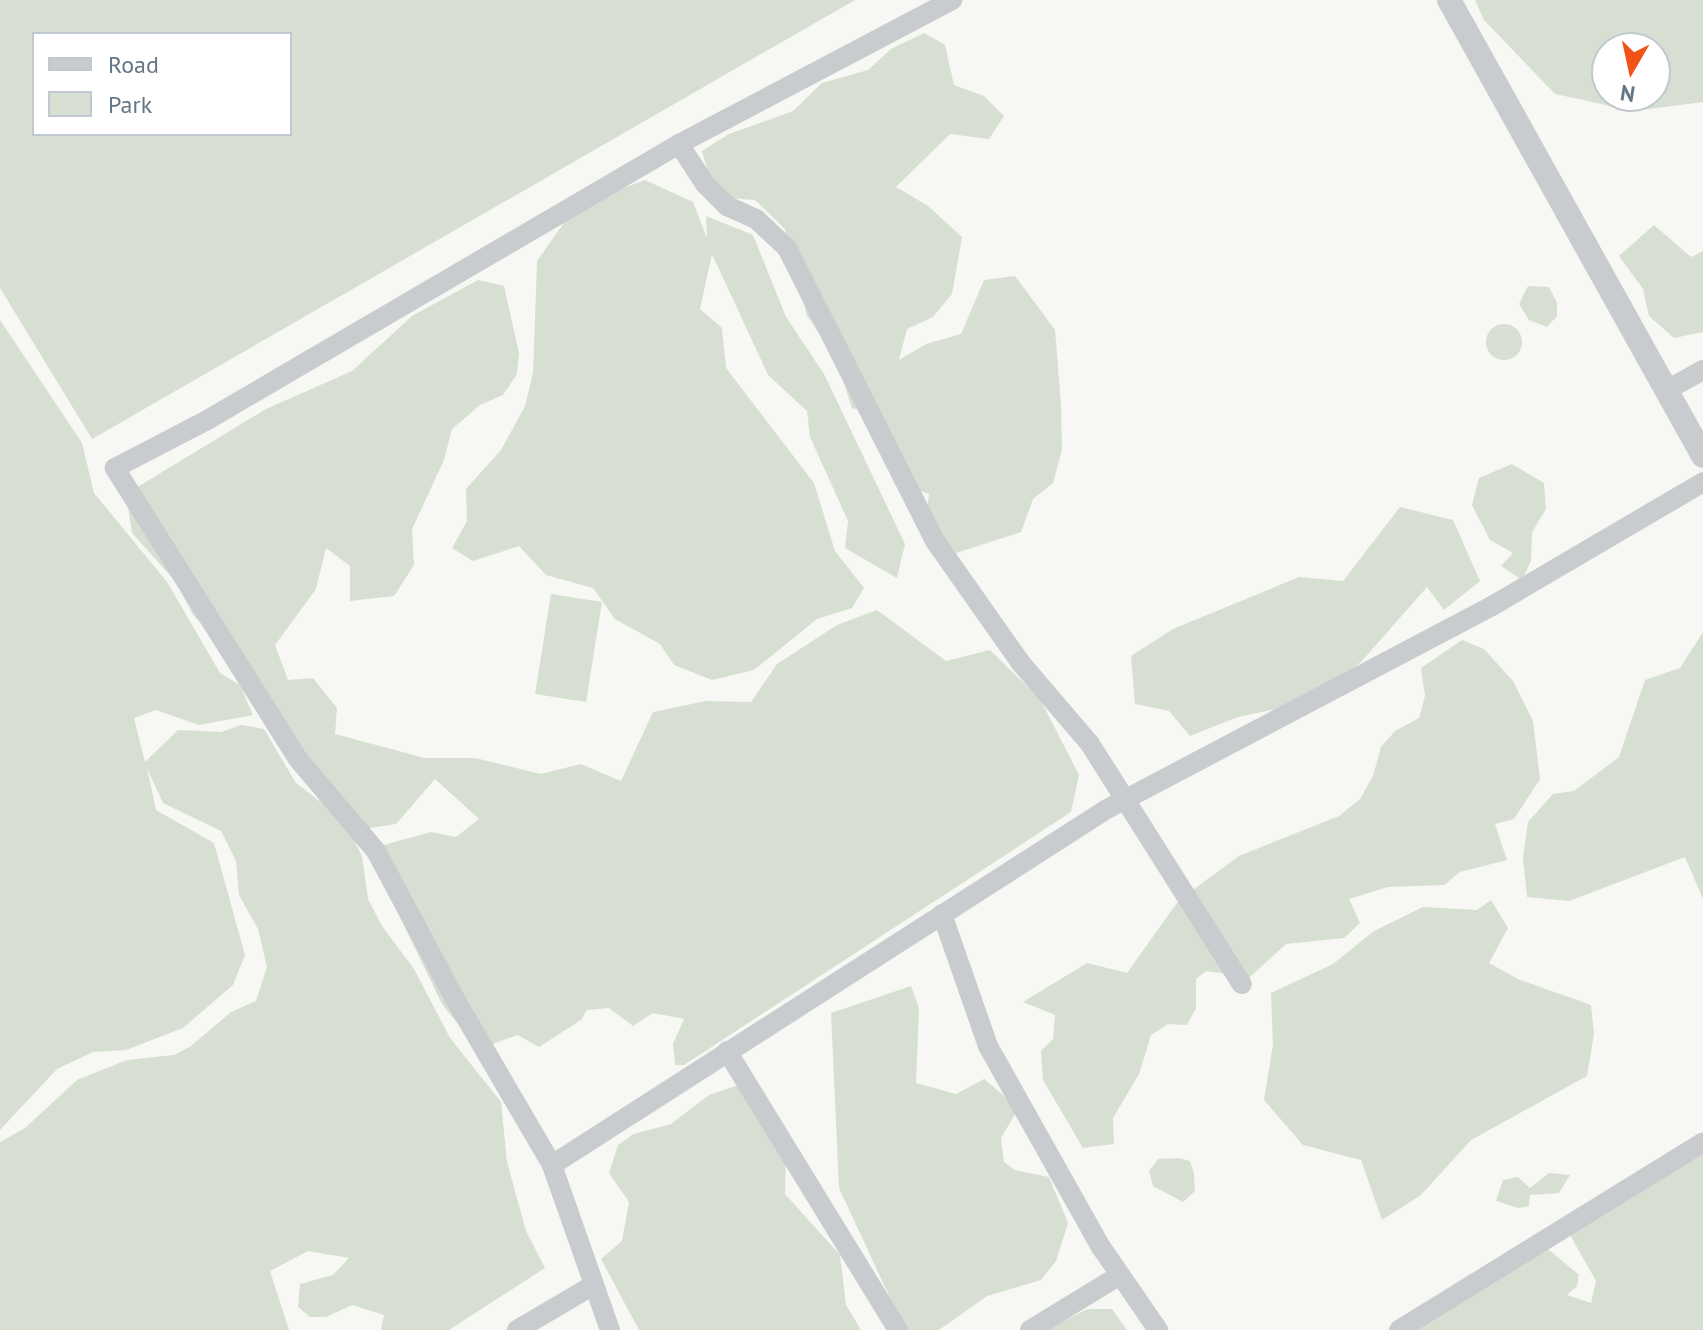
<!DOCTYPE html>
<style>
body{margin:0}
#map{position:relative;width:1703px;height:1330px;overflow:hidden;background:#f7f7f3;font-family:"PT Sans",sans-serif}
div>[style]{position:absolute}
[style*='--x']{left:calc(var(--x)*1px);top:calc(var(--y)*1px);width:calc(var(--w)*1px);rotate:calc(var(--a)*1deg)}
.green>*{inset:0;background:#d7dfd3}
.round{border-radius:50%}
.minor>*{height:20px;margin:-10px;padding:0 10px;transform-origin:10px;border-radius:10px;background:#c9cccf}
.tertiary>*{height:24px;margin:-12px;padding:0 12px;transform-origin:12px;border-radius:12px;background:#c9cccf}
span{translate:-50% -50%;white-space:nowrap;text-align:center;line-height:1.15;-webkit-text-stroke:8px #fff;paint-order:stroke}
.legend{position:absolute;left:32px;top:32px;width:260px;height:104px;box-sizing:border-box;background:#fff;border:2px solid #c1c8cf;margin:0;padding:10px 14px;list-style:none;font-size:24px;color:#637687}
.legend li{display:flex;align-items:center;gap:16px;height:40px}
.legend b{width:40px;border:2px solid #c1c8cf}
.north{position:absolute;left:1591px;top:32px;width:80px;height:80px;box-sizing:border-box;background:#fff;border:2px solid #c1c8cf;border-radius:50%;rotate:189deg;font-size:22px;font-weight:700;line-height:32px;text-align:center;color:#637687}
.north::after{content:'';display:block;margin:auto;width:28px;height:36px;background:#f25117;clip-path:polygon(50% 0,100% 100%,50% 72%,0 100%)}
</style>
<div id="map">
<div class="green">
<div style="clip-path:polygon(evenodd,0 0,855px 0,92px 439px,0 288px,0 0,34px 34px,290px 34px,290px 134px,34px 134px,34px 34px)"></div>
<div style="clip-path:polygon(evenodd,1475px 0,1703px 0,1703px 102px,1634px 111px,1555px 94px,1484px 20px,1475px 0,1607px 48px,1655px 48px,1655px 96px,1607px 96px,1607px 48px)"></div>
<div style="clip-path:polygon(924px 33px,945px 45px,954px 85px,984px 96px,1004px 116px,989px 139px,950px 134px,896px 187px,928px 206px,962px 237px,952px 294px,933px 317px,907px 329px,899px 360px,926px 344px,961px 334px,984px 280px,1015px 276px,1055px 330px,1061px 404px,1062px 450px,1053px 483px,1033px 499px,1021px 532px,950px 555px,926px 517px,929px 494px,901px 484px,880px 415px,852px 408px,835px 356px,807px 316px,785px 229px,755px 200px,715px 197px,702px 151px,729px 134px,793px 111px,822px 83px,868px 70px,891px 49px)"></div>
<div style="clip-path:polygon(645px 180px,693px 202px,707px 238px,706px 216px,753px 235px,786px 317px,824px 374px,905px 544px,897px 578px,845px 548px,848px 521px,810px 437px,807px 411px,768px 375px,712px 254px,700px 309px,722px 328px,726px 368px,814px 483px,835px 551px,864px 588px,852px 608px,817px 619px,754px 670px,712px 680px,674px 665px,660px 644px,615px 619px,593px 588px,546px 575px,519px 546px,473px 561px,452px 548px,467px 521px,466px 489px,501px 450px,525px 406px,533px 373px,537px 261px,576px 206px)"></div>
<div style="clip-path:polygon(1654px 225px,1691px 257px,1703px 251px,1703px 332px,1674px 338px,1649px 316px,1643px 289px,1619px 256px)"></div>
<div style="clip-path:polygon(478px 280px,504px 286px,519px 353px,517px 374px,503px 395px,480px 405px,452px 429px,444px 460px,412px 529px,414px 565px,394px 596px,350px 601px,350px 566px,326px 548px,316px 589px,275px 645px,288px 680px,313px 678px,337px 708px,335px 734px,425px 758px,475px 758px,541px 774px,581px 764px,621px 781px,653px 712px,706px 701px,751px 702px,777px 664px,837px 625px,877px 610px,946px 661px,990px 650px,1040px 699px,1079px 775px,1071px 812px,684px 1065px,675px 1065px,673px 1044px,684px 1019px,653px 1013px,633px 1026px,609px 1008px,587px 1010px,581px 1020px,539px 1047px,518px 1035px,492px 1044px,458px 1024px,442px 1004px,394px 905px,380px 846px,431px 832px,456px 837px,479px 819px,435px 779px,396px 824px,363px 829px,317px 780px,226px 650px,193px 615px,176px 582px,132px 533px,126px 494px,266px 409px,352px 371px,412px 316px)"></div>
<div style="clip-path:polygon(1528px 286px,1549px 287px,1557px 303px,1557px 316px,1547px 327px,1529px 320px,1519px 304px)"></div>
<div style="clip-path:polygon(0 320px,82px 443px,94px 493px,167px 582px,220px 673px,240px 685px,253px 715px,199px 725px,156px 710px,134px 718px,145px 762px,178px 730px,221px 732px,241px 725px,264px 729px,296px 783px,343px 819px,362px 856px,368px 899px,382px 926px,414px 969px,450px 1038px,501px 1102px,507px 1162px,526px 1231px,545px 1268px,449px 1330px,381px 1330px,384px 1315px,352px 1305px,326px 1317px,310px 1317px,298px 1307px,300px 1284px,333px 1275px,349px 1258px,308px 1251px,270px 1271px,289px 1330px,0 1330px,0 1142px,25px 1128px,77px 1080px,127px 1060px,174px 1055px,191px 1046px,231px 1012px,256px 1001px,267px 967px,258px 929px,239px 895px,236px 861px,221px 831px,163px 803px,147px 768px,156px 810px,214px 843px,245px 955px,233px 985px,183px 1028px,126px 1050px,93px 1052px,57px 1069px,0 1130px)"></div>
<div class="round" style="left:1486px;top:324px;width:36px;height:36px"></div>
<div style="clip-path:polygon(1512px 464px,1544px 483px,1546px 509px,1532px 532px,1531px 561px,1522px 580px,1501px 566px,1513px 553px,1490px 540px,1472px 505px,1479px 478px)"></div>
<div style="clip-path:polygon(1400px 507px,1453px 520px,1480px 581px,1444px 610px,1427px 587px,1361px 662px,1309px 702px,1238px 717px,1190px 736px,1169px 711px,1135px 704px,1131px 656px,1173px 629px,1299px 577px,1343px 581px)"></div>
<div style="clip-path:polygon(551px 594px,602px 602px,586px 702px,535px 694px)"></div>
<div style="clip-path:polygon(1703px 632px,1703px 899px,1685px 857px,1569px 901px,1527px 897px,1523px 858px,1528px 822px,1553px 794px,1574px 791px,1619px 757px,1645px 680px,1680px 668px)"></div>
<div style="clip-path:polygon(1462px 640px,1484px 649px,1513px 681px,1533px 721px,1540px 779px,1514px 819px,1495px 824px,1507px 860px,1460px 872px,1444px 885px,1388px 887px,1349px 899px,1360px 923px,1344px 938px,1286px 944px,1250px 977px,1206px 971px,1196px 979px,1196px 1008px,1187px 1025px,1168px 1024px,1151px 1035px,1139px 1074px,1113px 1118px,1114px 1144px,1083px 1148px,1043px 1080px,1041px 1051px,1053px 1039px,1055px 1015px,1023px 1002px,1087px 963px,1127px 973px,1179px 900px,1239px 856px,1339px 816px,1360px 799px,1373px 776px,1381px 747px,1395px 731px,1419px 718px,1425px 696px,1421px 668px)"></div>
<div style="clip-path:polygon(1491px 900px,1508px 928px,1489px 963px,1518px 979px,1591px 1005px,1594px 1034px,1587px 1076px,1471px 1140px,1421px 1195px,1382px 1220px,1361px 1160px,1303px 1145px,1264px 1100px,1273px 1044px,1271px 993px,1333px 964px,1374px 931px,1423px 907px,1477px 910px)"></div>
<div style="clip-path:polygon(911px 986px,919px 1008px,916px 1083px,956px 1094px,984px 1079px,1002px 1094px,1017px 1111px,1001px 1138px,1004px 1162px,1015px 1170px,1049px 1177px,1068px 1223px,1056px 1261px,1041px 1280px,987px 1296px,939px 1330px,905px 1330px,839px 1188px,831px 1013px)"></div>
<div style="clip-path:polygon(744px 1083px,786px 1148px,785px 1194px,840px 1255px,846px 1305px,861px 1330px,639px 1330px,601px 1259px,622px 1241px,629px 1202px,609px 1173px,618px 1145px,634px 1134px,671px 1124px,709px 1095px)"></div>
<div style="clip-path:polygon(1703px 1142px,1703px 1330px,1401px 1330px,1547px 1248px,1579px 1275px,1577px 1286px,1567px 1295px,1591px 1303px,1596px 1281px,1570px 1235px)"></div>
<div style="clip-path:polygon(1179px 1158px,1190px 1161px,1194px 1173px,1195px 1191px,1183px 1202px,1153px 1186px,1149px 1171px,1158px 1159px)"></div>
<div style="clip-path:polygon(1549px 1173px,1570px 1175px,1559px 1193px,1530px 1195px,1529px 1206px,1518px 1208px,1496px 1201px,1503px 1180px,1518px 1177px,1530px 1188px)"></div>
<div style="clip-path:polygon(1088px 1309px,1112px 1309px,1127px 1330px,1044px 1330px)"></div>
</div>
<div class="minor">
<div style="--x:679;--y:144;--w:48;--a:57"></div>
<div style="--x:705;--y:184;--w:31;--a:45"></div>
<div style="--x:727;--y:206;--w:32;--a:24"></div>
<div style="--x:756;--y:219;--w:42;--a:43.1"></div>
<div style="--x:787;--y:248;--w:328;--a:63.2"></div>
<div style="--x:935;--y:541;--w:148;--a:54.9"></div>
<div style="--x:1020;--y:662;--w:108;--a:49.5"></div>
<div style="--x:1090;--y:744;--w:284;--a:57.7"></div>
<div style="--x:1667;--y:390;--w:41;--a:-29.1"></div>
<div style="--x:942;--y:914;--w:140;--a:70.8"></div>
<div style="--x:988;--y:1046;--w:231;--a:60.7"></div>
<div style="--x:1101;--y:1247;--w:101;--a:55.5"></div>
<div style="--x:727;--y:1051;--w:327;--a:58.5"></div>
<div style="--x:552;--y:1165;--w:192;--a:-120.3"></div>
<div style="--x:455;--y:999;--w:168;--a:-118.1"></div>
<div style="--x:376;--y:851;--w:121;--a:-130.3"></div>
<div style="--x:298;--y:759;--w:344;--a:-122.2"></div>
<div style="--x:115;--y:468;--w:106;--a:-27.5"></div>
<div style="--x:209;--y:419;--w:545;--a:-30.33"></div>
<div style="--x:679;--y:144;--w:309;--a:-27.8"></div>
<div style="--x:517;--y:1330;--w:87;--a:-30.4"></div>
<div style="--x:610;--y:1330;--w:175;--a:-109.4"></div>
<div style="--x:552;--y:1165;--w:659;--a:-32.68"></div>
<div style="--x:1107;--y:809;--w:435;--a:-27.8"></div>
<div style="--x:1492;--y:606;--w:245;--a:-30.4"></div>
<div style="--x:1030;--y:1330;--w:105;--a:-31.4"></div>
<div style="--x:1399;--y:1330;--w:357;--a:-31.7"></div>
</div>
<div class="tertiary">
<div style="--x:1449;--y:0;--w:522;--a:60.88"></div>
</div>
<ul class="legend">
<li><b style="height:10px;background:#c9cccf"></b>Road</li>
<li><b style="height:22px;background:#d7dfd3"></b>Park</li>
</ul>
<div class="north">N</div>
</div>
